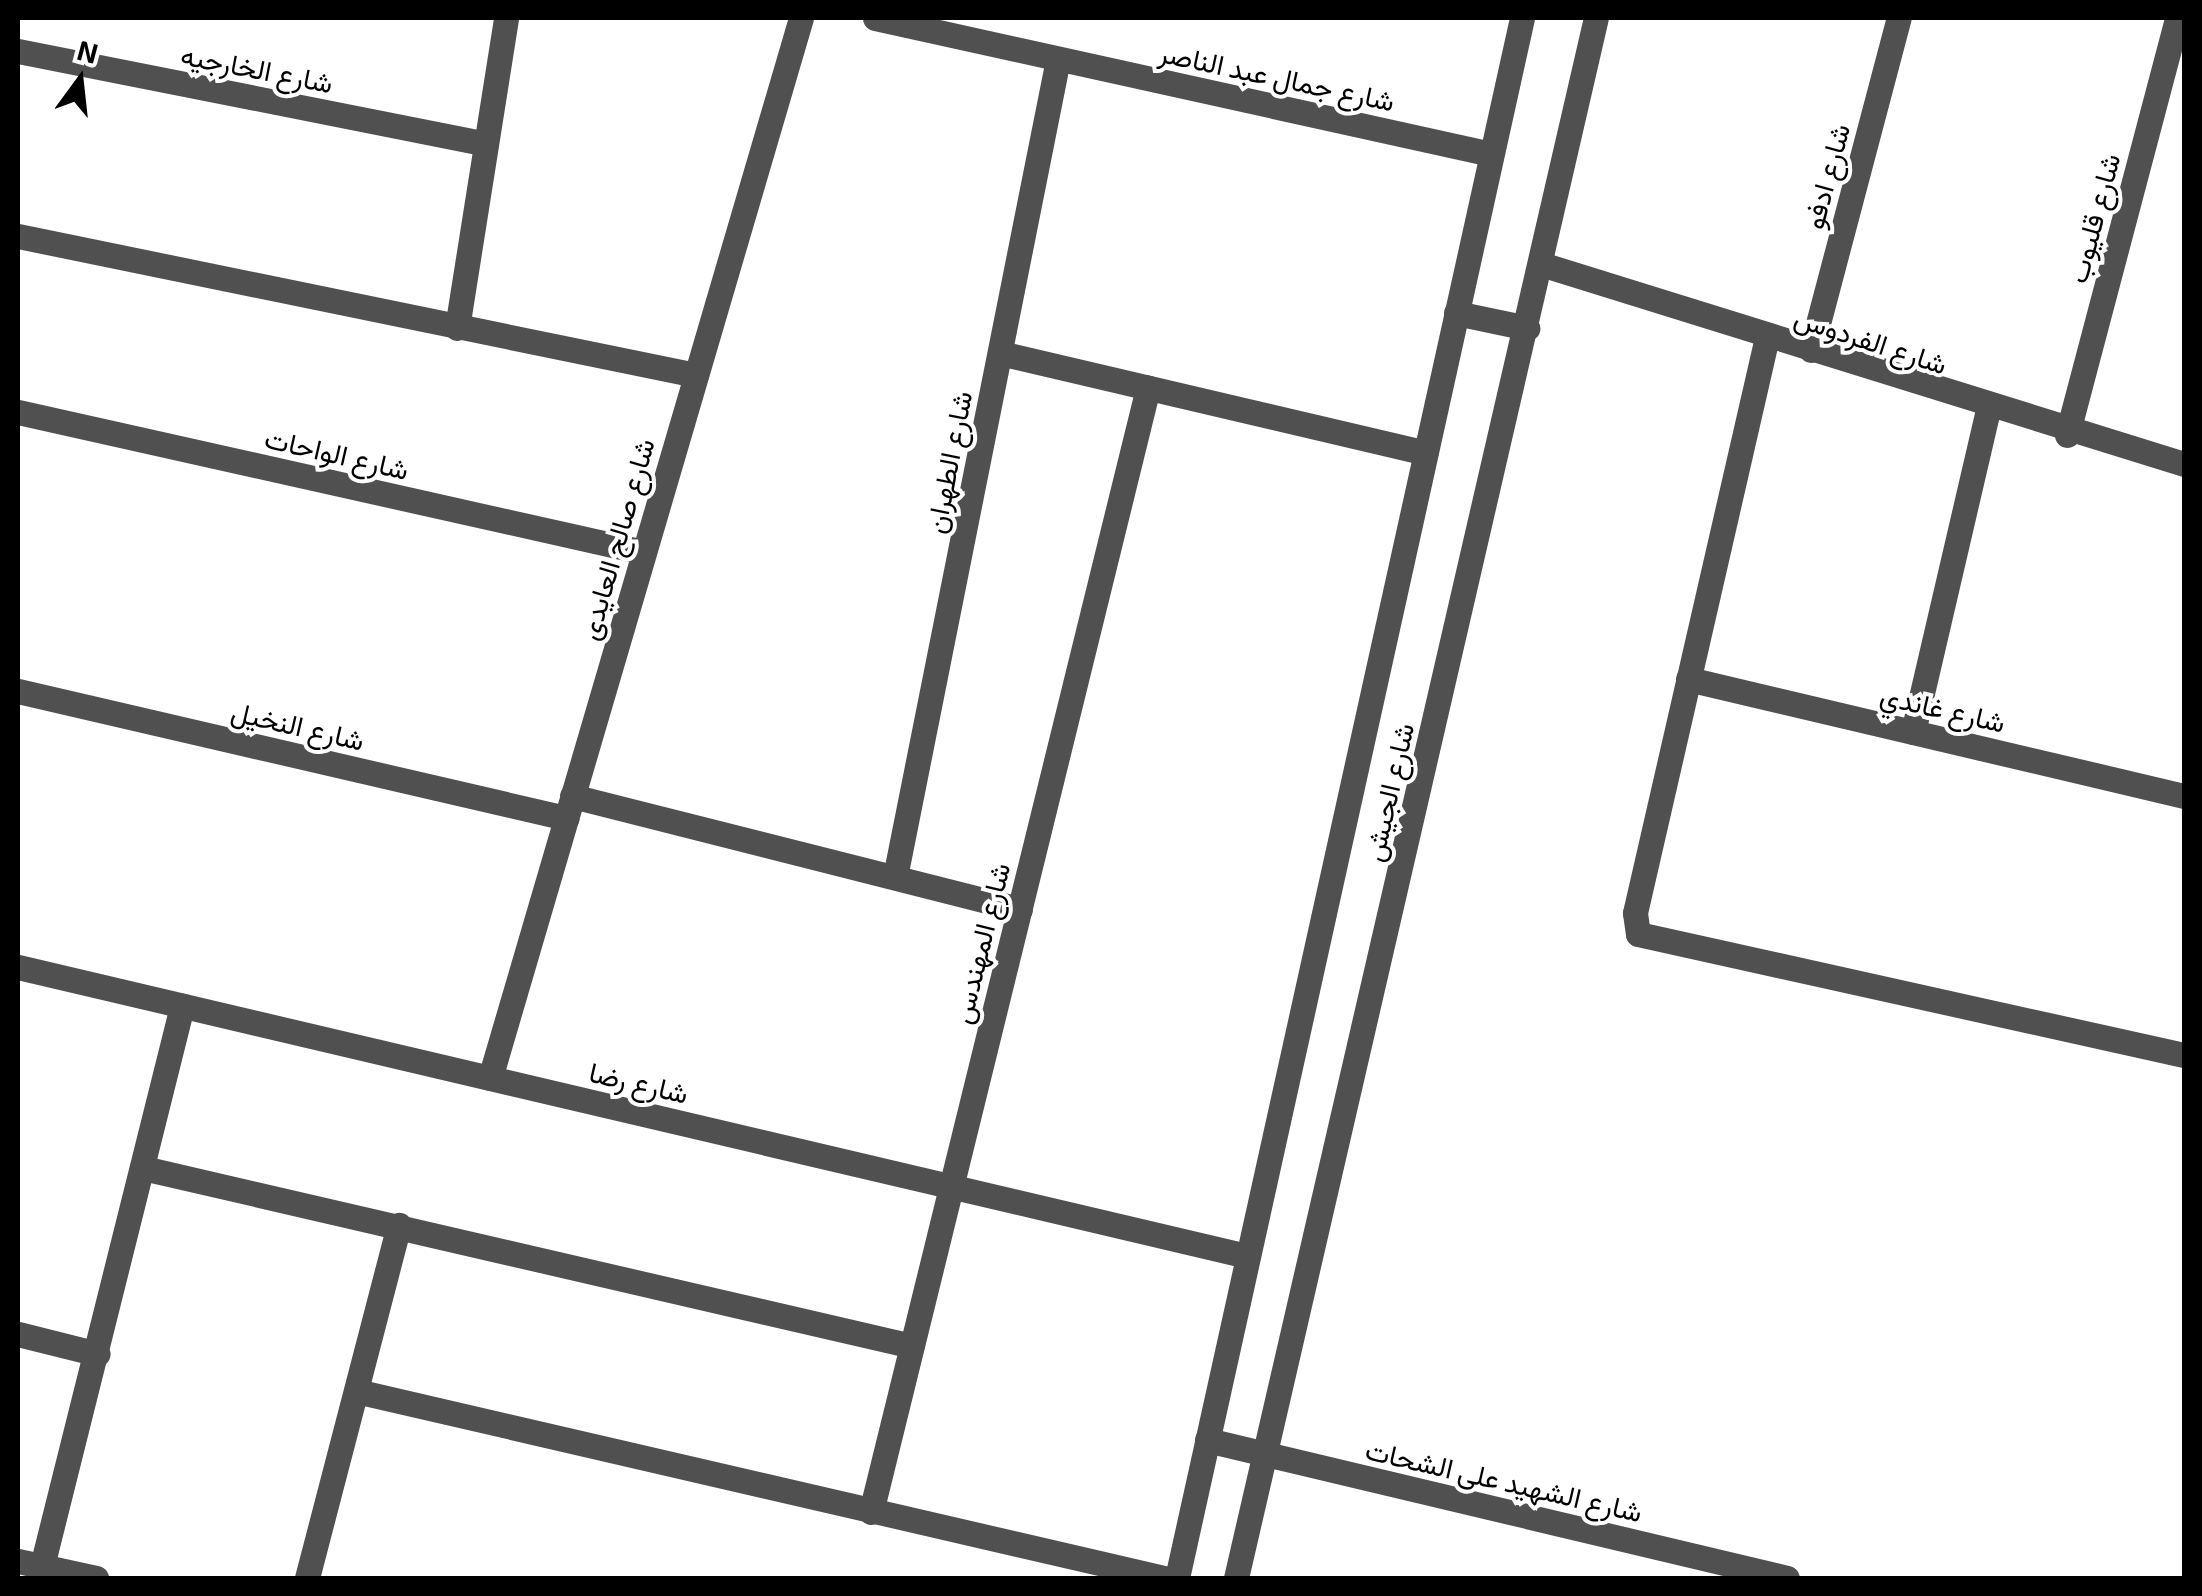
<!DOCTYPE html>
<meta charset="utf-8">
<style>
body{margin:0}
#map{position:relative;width:2202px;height:1596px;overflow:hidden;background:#fff;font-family:"Exo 2",Vazirmatn,sans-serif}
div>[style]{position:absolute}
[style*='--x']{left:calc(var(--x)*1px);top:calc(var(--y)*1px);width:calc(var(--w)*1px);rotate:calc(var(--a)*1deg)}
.minor>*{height:25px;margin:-12.5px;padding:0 12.5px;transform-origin:12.5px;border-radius:12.5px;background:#505050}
span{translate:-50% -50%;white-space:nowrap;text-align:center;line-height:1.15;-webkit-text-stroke:8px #fff;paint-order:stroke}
.street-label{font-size:28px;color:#000}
.frame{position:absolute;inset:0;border:20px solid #000;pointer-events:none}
.north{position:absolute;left:30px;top:30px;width:100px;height:100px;-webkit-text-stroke:8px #fff;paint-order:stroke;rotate:15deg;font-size:28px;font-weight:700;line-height:40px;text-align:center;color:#000}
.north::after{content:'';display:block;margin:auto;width:35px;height:45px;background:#000;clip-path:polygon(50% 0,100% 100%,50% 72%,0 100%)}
</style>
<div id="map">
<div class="minor">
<div style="--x:875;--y:18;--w:631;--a:12.45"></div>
<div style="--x:18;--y:51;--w:477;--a:11.2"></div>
<div style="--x:18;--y:236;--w:692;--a:11.59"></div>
<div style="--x:1541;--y:264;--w:673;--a:17.28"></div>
<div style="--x:1456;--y:313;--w:73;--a:11.9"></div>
<div style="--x:457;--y:328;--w:314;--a:-81"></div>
<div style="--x:1767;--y:337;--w:591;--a:102.91"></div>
<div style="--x:1635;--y:913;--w:21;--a:82"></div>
<div style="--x:1638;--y:934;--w:559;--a:12.5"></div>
<div style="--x:1811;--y:350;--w:343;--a:-75.2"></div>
<div style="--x:1000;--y:353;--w:437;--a:13.2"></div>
<div style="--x:18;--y:412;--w:641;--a:12.61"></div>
<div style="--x:2067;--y:435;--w:431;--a:-75.2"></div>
<div style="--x:1688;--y:679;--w:510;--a:13.27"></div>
<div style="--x:18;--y:691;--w:563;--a:13.05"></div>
<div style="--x:1913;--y:732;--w:331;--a:-76.9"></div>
<div style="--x:572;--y:796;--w:462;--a:14.2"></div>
<div style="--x:895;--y:877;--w:834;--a:-78.73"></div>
<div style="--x:18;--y:967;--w:1263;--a:13.23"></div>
<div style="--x:490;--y:1078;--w:1105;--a:-73.65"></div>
<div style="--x:143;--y:1168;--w:789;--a:13.03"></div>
<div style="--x:18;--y:1334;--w:82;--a:14"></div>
<div style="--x:356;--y:1391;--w:829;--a:13.03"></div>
<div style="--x:1207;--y:1440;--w:596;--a:13.38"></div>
<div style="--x:871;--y:1512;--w:1158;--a:-76.16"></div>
<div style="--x:18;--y:1561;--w:80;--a:12.3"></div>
<div style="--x:39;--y:1578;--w:590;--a:-75.96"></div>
<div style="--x:307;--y:1578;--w:365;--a:-75.4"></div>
<div style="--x:1177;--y:1578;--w:1598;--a:-77.53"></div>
<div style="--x:1236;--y:1578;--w:1601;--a:-77.01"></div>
</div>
<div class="street-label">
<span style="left:257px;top:68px;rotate:11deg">شارع الخارجيه</span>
<span style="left:1277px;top:76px;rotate:12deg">شارع جمال عبد الناصر</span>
<span style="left:1826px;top:176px;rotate:-75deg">شارع ادفو</span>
<span style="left:2093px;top:218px;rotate:-75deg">شارع قليوب</span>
<span style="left:1871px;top:340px;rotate:18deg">شارع الفردوس</span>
<span style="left:337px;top:453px;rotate:13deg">شارع الواحات</span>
<span style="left:948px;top:462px;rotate:-79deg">شارع الطهران</span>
<span style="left:616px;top:539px;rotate:-74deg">شارع صالح العايدى</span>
<span style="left:1943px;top:708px;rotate:13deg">شارع غاندي</span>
<span style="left:298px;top:725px;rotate:13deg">شارع النخيل</span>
<span style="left:1388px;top:792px;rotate:-77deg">شارع الجيش</span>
<span style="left:980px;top:943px;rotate:-76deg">شارع المهندس</span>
<span style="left:639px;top:1082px;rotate:13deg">شارع رضا</span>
<span style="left:1504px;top:1480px;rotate:13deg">شارع الشهيد على الشحات</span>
</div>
<div class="frame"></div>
<div class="north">N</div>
</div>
